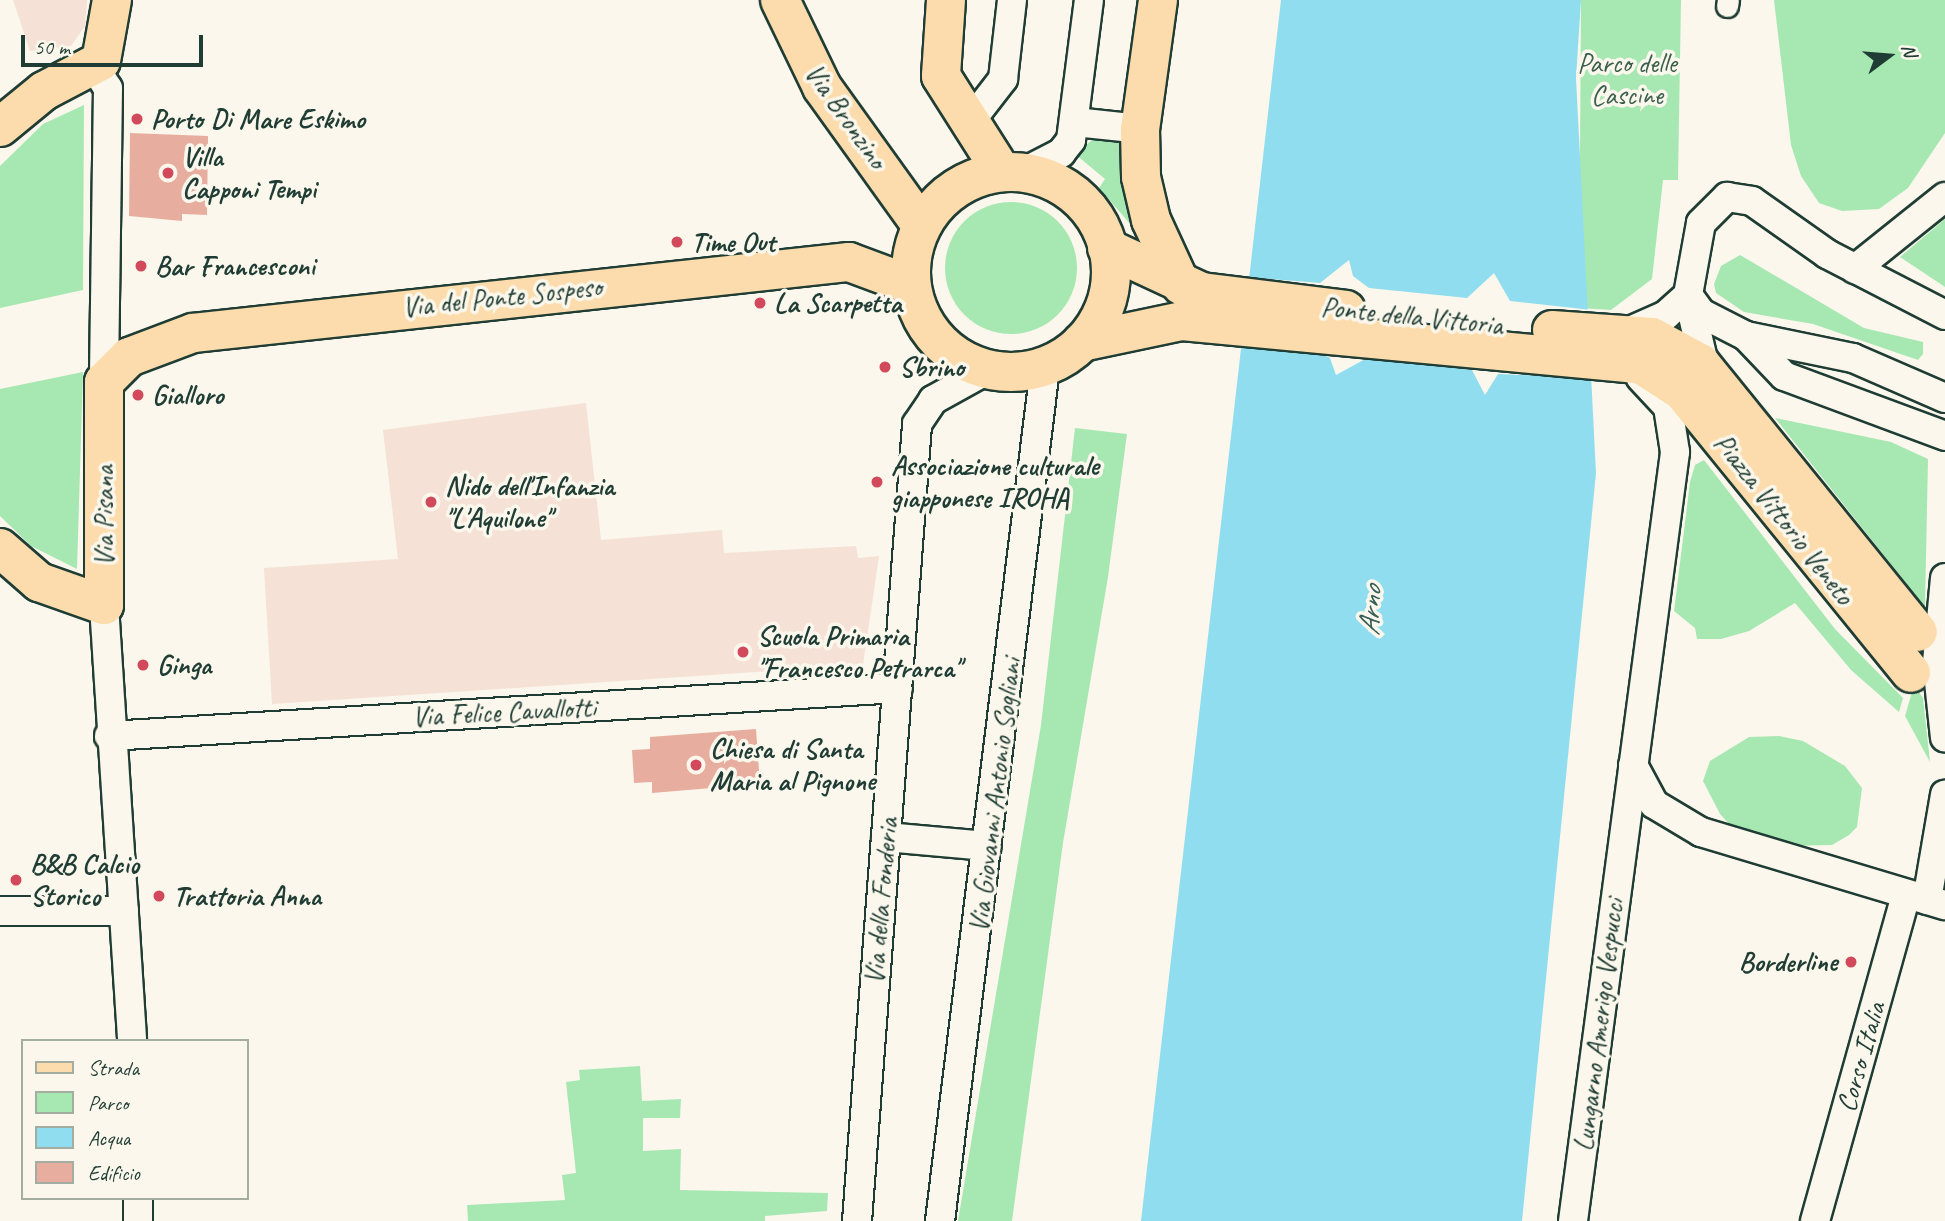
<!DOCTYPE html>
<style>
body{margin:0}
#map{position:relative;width:1945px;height:1221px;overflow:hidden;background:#fbf7ec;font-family:Caveat,sans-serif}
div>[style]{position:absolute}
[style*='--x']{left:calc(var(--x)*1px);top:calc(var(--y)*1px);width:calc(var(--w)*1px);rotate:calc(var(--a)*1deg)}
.built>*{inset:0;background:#f5e1d5}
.green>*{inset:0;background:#a7e8b2}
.round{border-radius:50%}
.water>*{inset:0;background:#90ddef}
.pier>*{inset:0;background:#fbf7ec}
.building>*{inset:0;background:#e7ae9f}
.roads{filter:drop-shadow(2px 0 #1f3d34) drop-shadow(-2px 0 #1f3d34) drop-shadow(0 2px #1f3d34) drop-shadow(0 -2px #1f3d34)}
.pedestrian>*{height:21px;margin:-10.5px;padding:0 10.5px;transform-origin:10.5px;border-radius:10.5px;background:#fbf7ec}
.minor>*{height:28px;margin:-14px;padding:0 14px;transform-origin:14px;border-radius:14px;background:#fbf7ec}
.primary>*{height:38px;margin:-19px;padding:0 19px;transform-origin:19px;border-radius:19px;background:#fcdcac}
.primary>.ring{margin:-19px;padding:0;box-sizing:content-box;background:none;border:38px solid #fcdcac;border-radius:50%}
.dots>*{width:19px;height:19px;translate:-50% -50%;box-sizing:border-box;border:4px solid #fbf7ec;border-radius:50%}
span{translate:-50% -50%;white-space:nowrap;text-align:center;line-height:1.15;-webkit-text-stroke:7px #fbf7ec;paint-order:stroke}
.park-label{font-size:28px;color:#3a5f4d}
.street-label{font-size:28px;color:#1f3d34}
.poi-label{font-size:28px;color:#1f3d34;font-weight:700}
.left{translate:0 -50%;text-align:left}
.right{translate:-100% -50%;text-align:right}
.water-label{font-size:30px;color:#365d59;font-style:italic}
.legend{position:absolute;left:21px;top:1039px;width:228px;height:161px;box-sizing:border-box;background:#fbf7ec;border:2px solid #a3ada2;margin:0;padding:9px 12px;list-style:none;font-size:21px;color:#1f3d34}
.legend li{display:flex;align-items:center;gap:14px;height:35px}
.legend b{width:35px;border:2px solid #a3ada2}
.north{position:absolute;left:1854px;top:21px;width:70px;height:70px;-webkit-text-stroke:5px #fbf7ec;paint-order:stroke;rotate:74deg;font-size:19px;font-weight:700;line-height:28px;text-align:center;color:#1f3d34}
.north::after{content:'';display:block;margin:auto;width:24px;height:32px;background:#1f3d34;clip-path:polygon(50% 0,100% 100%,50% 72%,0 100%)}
.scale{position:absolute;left:21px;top:35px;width:182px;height:32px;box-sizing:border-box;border:4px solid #1f3d34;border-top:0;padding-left:9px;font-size:21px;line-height:24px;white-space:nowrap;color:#1f3d34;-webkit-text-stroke:5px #fbf7ec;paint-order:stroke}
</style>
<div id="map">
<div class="built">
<div style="clip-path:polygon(13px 0,87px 0,85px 26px,71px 46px,30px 51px)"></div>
<div style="clip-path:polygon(586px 403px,601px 540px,722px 530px,724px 553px,856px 546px,858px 558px,879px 556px,863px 665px,272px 704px,264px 568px,398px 559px,383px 430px)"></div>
</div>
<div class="green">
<div style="clip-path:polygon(1581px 0,1681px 0,1678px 180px,1663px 180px,1652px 279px,1611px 310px,1579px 308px)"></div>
<div style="clip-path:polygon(1774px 0,1945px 0,1945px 133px,1908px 188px,1879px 209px,1842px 211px,1819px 203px,1801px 176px,1791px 145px)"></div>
<div style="clip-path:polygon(84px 105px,83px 290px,0 308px,0 166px,43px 124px)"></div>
<div style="clip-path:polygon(1097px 136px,1120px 136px,1138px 233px,1099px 188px,1105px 179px,1075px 154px)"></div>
<div class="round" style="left:945px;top:202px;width:132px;height:132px"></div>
<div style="clip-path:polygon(1945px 219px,1945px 287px,1900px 257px)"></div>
<div style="clip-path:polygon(1740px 255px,1864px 328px,1923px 342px,1923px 354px,1918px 360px,1813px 324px,1744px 312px,1716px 293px,1714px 284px,1721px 266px)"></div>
<div style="clip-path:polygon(83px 372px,77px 569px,31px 546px,0 516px,0 389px)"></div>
<div style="clip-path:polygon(1775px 418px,1891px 442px,1928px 459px,1925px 607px)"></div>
<div style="clip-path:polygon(1075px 428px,1127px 434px,1108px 577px,1063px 843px,1012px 1221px,958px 1221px,1041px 725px)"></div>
<div style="clip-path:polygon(1704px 460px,1835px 629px,1903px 698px,1899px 712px,1851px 670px,1795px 603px,1749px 631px,1721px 639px,1697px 639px,1695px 628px,1674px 611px,1690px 482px,1695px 465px)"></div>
<div style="clip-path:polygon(1914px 685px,1923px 698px,1930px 762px,1905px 716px)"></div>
<div style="clip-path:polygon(1779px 736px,1803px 741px,1845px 766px,1862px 788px,1857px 827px,1849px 835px,1832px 845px,1783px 846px,1733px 828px,1720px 814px,1703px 781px,1710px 761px,1749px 737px)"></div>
<div style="clip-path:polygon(640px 1066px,642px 1101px,681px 1099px,680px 1118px,643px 1118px,643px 1151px,681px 1149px,680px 1190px,828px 1193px,827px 1211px,765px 1216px,765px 1221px,468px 1221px,467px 1205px,565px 1200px,562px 1175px,576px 1173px,566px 1082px,580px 1080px,579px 1070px)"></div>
</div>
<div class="water">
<div style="clip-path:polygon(1281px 0,1581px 0,1576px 78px,1596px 473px,1522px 1221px,1141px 1221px)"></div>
</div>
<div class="pier">
<div style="clip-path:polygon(1349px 260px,1353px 276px,1369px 288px,1467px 298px,1494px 273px,1510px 301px,1592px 310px,1595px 378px,1498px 374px,1485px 395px,1472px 370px,1451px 365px,1369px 357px,1336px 375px,1330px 358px,1320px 353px,1238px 344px,1245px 277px,1320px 283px)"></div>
</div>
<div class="building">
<div style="clip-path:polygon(130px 133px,208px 136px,207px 215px,182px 214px,182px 221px,129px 216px)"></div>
<div style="clip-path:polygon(756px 729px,760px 784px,652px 793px,652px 782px,634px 783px,632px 750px,650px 749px,650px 737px)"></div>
</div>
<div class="roads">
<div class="pedestrian">
<div style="--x:1727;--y:6;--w:6;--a:-81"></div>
</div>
<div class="minor">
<div style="--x:94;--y:66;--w:26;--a:58"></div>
<div style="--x:108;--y:88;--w:294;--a:90.8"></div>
<div style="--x:1075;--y:122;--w:65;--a:6.1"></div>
<div style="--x:969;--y:123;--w:56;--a:-52.3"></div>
<div style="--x:1003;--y:79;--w:80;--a:-83.5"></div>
<div style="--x:1024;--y:172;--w:42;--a:-27.2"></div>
<div style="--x:1061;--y:153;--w:16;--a:-52"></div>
<div style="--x:1071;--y:140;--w:141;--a:-82.7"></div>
<div style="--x:1855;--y:269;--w:115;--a:-38.7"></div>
<div style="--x:1688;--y:295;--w:22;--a:54"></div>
<div style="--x:1701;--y:313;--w:51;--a:27.1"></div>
<div style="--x:1746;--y:336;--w:109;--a:11.6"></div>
<div style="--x:1853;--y:358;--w:100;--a:23.5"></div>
<div style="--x:1623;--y:334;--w:47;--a:-23.8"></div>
<div style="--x:1666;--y:315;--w:30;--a:-42"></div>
<div style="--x:1746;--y:336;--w:55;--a:46.5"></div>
<div style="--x:1784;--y:376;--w:172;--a:20.4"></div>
<div style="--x:1705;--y:368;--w:75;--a:-103.1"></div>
<div style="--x:1688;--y:295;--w:73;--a:-79.8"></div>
<div style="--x:1701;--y:223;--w:37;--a:-45"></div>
<div style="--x:1727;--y:197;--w:25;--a:9"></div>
<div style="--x:1752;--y:201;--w:92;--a:35.2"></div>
<div style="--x:1827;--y:254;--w:133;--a:27.3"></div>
<div style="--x:1945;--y:578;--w:85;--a:95.4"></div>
<div style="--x:1937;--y:663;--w:75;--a:83.9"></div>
<div style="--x:104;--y:605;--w:437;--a:86.3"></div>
<div style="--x:109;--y:736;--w:790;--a:-3.48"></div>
<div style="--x:1633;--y:765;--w:44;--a:61.7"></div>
<div style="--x:1654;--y:804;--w:55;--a:30.8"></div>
<div style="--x:1701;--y:832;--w:255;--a:16.7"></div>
<div style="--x:886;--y:837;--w:101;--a:5.1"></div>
<div style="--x:1927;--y:900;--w:107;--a:-80.3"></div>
<div style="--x:0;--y:911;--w:124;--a:0"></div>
<div style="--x:138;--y:1198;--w:23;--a:90"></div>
<div style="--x:857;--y:1221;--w:799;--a:-85.69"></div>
<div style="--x:917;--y:424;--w:29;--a:-56"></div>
<div style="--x:933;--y:400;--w:64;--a:-29"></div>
<div style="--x:940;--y:1221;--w:859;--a:-82.98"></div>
<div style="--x:1573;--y:1221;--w:776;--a:-82.44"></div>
<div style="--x:1675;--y:452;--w:46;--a:-98.8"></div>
<div style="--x:1668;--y:407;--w:40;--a:-133"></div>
<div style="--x:1815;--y:1221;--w:339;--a:-74.4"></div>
</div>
<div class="primary">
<div style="--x:780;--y:0;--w:97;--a:64.2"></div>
<div style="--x:822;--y:87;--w:171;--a:54.3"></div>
<div style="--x:946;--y:0;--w:76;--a:93.8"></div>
<div style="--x:941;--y:76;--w:114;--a:57.6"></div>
<div style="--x:1158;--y:0;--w:130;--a:97.9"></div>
<div style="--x:1140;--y:129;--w:48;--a:88.8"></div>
<div style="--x:1141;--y:177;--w:44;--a:76.9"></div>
<div style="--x:1151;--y:220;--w:72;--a:65.2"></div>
<div style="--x:0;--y:127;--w:57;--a:-39.3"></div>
<div style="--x:44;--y:91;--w:64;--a:-27.8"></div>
<div style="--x:101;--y:61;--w:62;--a:-79.8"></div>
<div class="ring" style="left:911px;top:172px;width:162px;height:162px"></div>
<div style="--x:1107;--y:248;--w:105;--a:24.9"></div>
<div style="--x:1202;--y:292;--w:145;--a:7.1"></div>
<div style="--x:1552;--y:330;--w:100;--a:4"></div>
<div style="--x:1652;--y:337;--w:55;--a:28.4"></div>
<div style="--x:1700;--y:363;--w:346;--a:51"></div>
<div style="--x:1082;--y:342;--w:102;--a:-11.9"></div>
<div style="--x:1182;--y:321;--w:460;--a:5.4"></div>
<div style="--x:1640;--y:364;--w:50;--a:32.7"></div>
<div style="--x:1682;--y:391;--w:363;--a:50.9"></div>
<div style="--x:0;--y:548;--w:52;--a:41.1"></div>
<div style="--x:39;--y:582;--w:69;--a:19.5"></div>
<div style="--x:104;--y:605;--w:223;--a:-90"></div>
<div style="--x:104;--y:382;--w:35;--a:-45"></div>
<div style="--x:129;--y:357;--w:68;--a:-20.6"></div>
<div style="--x:193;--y:333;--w:660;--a:-6.18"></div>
<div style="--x:849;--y:262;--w:66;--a:20.4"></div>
</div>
</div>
<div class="dots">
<div style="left:137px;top:119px;background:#d1495b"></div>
<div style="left:168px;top:173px;background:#d1495b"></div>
<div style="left:677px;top:242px;background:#d1495b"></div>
<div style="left:141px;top:266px;background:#d1495b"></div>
<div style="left:760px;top:303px;background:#d1495b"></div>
<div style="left:885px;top:367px;background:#d1495b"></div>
<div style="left:138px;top:395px;background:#d1495b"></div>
<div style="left:877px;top:482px;background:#d1495b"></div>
<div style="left:431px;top:502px;background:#d1495b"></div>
<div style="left:743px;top:652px;background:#d1495b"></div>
<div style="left:143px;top:665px;background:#d1495b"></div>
<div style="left:696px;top:765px;background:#d1495b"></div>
<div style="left:16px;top:880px;background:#d1495b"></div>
<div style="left:159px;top:896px;background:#d1495b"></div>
<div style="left:1851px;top:962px;background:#d1495b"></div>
</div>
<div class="park-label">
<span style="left:1627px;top:79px">Parco delle<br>Cascine</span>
</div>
<div class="street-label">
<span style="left:846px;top:116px;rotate:55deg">Via Bronzino</span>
<span style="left:502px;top:297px;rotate:-6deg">Via del Ponte Sospeso</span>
<span style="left:1412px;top:316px;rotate:6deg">Ponte della Vittoria</span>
<span style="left:104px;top:516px;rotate:-90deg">Via Pisana</span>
<span style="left:1784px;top:519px;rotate:52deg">Piazza Vittorio Veneto</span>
<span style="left:504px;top:712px;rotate:-3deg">Via Felice Cavallotti</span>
<span style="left:995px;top:795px;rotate:-83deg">Via Giovanni Antonio Sogliani</span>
<span style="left:881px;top:901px;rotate:-85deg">Via della Fonderia</span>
<span style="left:1599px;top:1025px;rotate:-83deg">Lungarno Amerigo Vespucci</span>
<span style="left:1861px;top:1057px;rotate:-74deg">Corso Italia</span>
</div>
<div class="poi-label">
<span class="left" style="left:151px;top:119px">Porto Di Mare Eskimo</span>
<span class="left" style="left:182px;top:173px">Villa<br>Capponi Tempi</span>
<span class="left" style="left:691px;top:242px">Time Out</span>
<span class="left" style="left:155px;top:266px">Bar Francesconi</span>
<span class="left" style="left:774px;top:303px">La Scarpetta</span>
<span class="left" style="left:899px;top:367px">Sbrino</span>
<span class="left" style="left:152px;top:395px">Gialloro</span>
<span class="left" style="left:891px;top:482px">Associazione culturale<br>giapponese IROHA</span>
<span class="left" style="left:445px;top:502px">Nido dell'Infanzia<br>"L'Aquilone"</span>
<span class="left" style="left:757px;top:652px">Scuola Primaria<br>"Francesco Petrarca"</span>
<span class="left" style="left:157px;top:665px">Ginga</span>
<span class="left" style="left:710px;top:765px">Chiesa di Santa<br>Maria al Pignone</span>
<span class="left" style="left:30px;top:880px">B&amp;B Calcio<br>Storico</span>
<span class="left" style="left:173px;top:896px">Trattoria Anna</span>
<span class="right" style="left:1837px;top:962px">Borderline</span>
</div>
<div class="water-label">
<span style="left:1370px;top:611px;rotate:-87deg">Arno</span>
</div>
<ul class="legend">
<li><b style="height:9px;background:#fcdcac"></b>Strada</li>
<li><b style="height:19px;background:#a7e8b2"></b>Parco</li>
<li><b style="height:19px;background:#90ddef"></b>Acqua</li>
<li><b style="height:19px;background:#e7ae9f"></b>Edificio</li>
</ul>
<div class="north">N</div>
<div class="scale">50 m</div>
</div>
